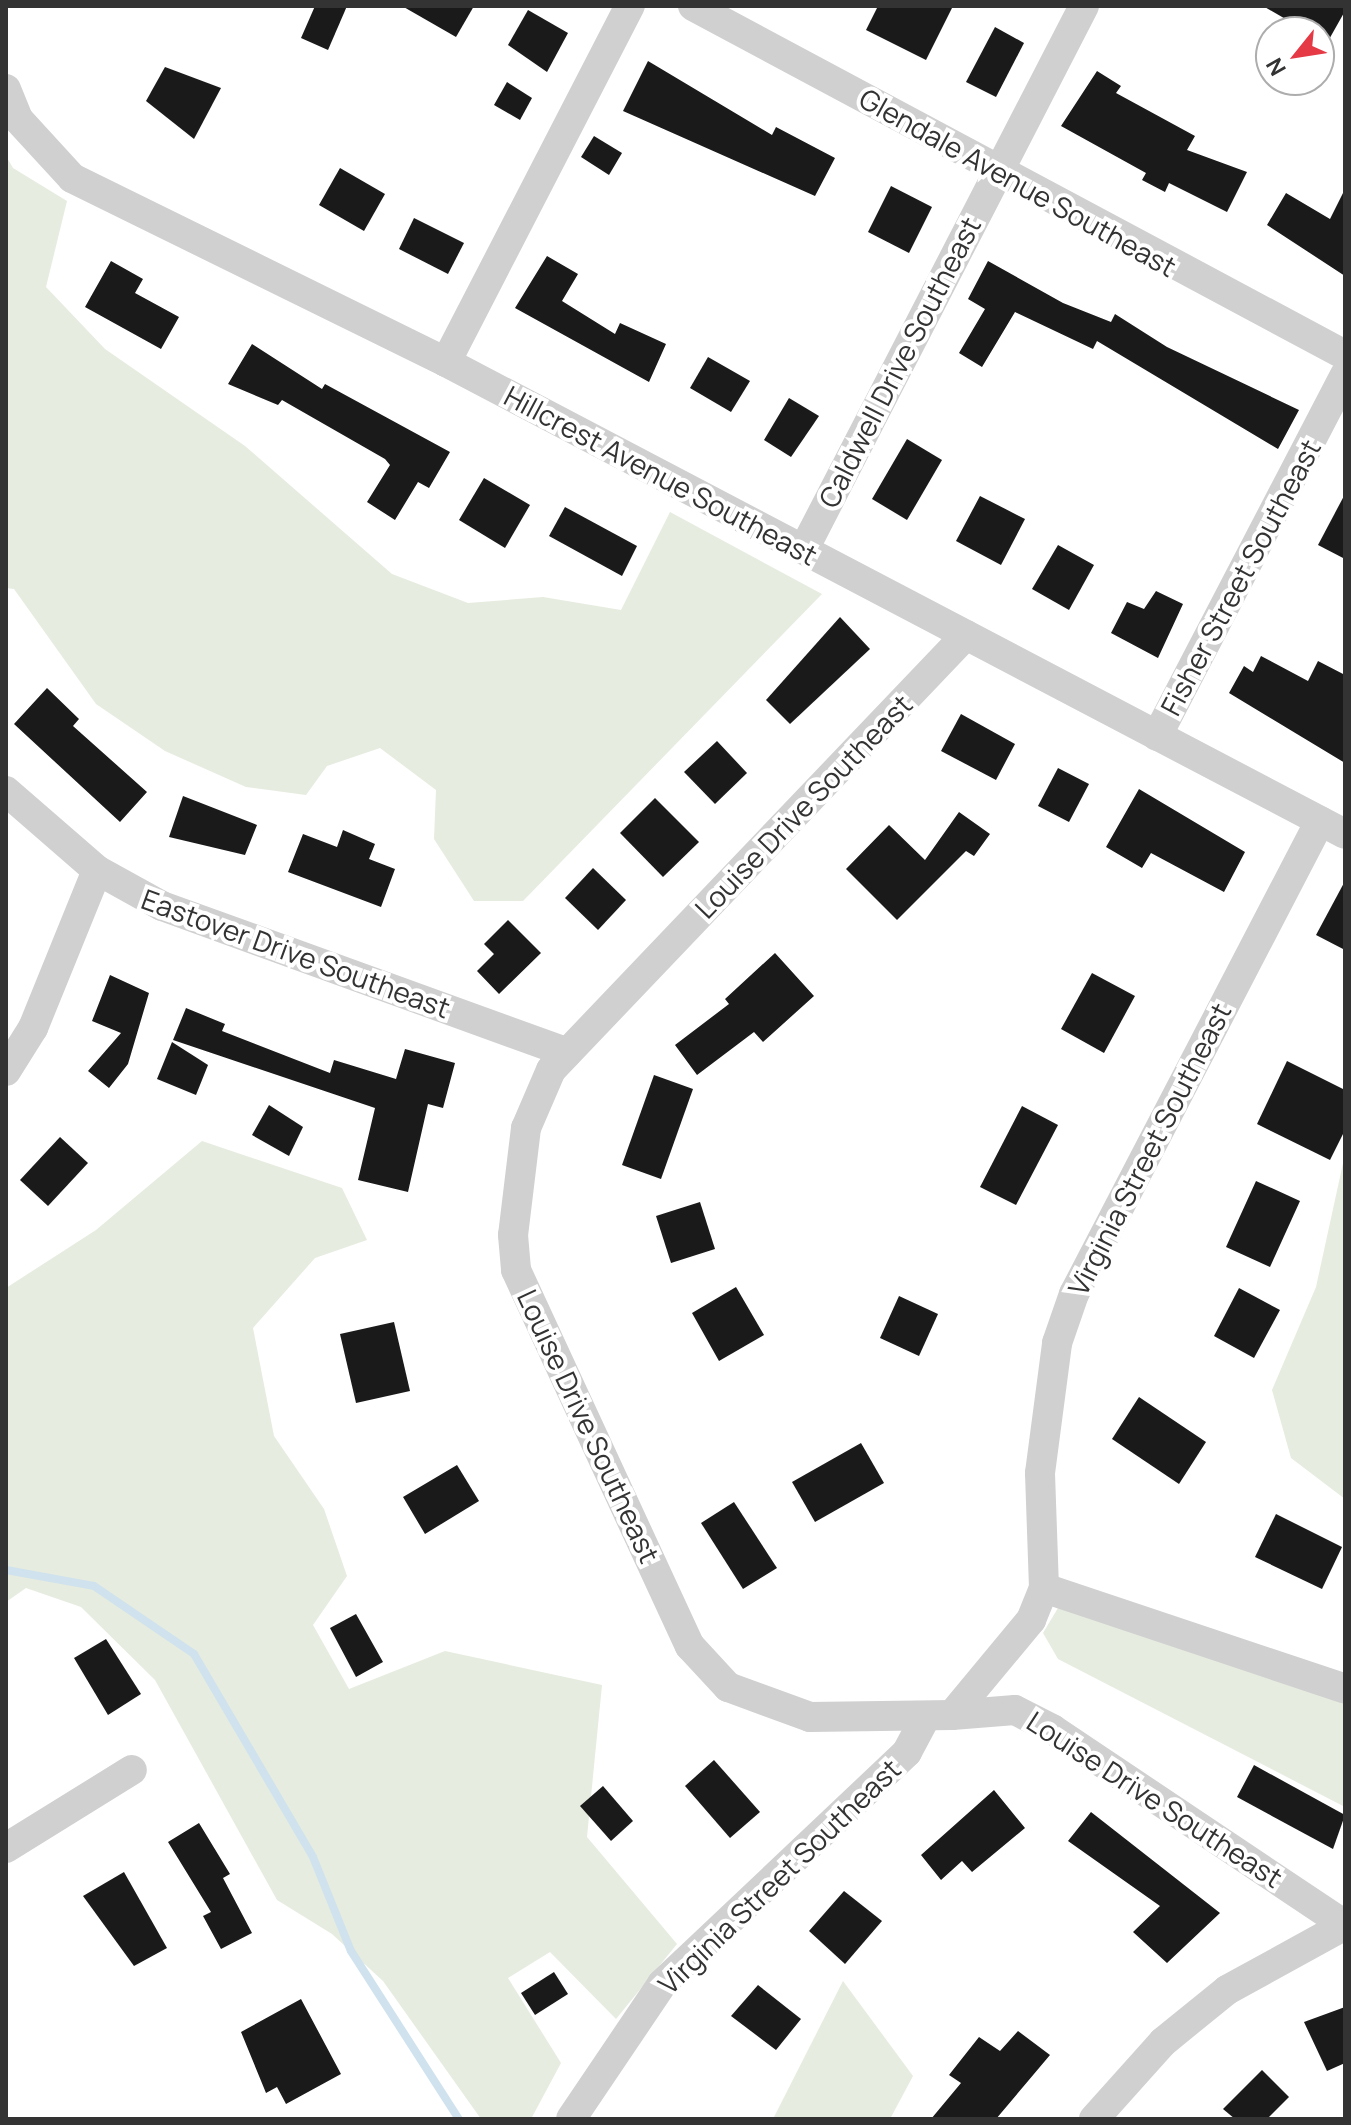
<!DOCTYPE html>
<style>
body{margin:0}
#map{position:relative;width:1351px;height:2125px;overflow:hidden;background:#fff;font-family:Manrope,sans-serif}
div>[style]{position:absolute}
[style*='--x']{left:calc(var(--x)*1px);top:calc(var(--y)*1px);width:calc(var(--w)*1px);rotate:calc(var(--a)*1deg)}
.green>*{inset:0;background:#e6ecdf}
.stream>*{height:8px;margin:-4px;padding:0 4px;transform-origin:4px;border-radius:4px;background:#cfe2ee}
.building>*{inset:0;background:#1a1a1a}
.street>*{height:30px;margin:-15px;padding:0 15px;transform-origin:15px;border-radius:15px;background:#d0d0d0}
span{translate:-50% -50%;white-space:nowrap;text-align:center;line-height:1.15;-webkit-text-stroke:8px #fff;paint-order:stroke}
.street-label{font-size:28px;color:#333}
.frame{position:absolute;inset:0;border:8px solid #333;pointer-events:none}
.north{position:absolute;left:1255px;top:16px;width:80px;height:80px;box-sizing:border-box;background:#fff;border:2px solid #adadad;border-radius:50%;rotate:240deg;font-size:22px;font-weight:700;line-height:32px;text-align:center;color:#333}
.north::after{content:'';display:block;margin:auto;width:28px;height:36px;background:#e63946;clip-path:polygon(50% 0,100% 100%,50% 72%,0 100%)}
</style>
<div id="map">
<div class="green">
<div style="clip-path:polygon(6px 156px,13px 168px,67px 201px,46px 287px,105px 349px,245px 446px,392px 574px,468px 603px,543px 597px,621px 610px,670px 512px,822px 594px,523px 901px,474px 901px,434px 839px,436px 790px,380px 748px,327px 766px,306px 795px,246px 787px,165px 751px,96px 704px,14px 589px,6px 588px)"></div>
<div style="clip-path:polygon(202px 1141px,342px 1188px,367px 1240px,315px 1258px,253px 1328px,274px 1436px,324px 1509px,347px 1576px,313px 1625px,349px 1689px,445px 1651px,602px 1685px,587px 1837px,677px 1944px,616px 2019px,550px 1952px,508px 1978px,561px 2063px,531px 2119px,481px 2119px,383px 1981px,332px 1934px,277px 1900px,155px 1680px,81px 1607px,26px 1588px,6px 1602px,6px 1288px,96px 1230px)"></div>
<div style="clip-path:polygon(1345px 1154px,1345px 1499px,1291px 1458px,1272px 1390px,1316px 1287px)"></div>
<div style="clip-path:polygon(1061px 1603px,1345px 1700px,1345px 1807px,1058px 1659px,1043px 1633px)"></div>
<div style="clip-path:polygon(843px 1981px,913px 2076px,890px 2119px,773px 2119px)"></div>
</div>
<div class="stream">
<div style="--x:6;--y:1570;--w:89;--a:10.3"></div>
<div style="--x:94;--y:1586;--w:121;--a:34.2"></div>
<div style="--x:194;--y:1654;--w:235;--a:59.6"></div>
<div style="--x:313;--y:1857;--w:101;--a:68"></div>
<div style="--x:351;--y:1951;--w:200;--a:57.3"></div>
</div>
<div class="building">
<div style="clip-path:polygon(315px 6px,347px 6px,328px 50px,301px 38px)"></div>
<div style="clip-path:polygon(402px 6px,474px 6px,456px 37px)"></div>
<div style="clip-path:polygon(878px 6px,953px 6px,926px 60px,866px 30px)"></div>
<div style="clip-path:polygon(1263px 6px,1345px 6px,1345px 11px,1327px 43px)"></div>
<div style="clip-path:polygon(528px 10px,568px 33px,547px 72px,508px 45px)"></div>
<div style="clip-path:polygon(995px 27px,1024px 43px,996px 97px,966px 82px)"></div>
<div style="clip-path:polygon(648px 61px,772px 135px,776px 127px,835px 158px,815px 196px,623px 111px)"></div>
<div style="clip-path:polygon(165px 67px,221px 88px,194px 139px,146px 101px)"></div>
<div style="clip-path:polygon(1097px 71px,1121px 86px,1116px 93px,1195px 136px,1187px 150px,1247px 172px,1227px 212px,1169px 183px,1165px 192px,1142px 180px,1146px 173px,1061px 126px)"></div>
<div style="clip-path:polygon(507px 82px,532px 98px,520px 120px,494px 105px)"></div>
<div style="clip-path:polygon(594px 136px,622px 153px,609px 175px,581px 157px)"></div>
<div style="clip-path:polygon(340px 168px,385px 194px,364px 231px,319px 205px)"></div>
<div style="clip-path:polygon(891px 186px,932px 207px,909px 253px,868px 232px)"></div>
<div style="clip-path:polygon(1345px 189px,1345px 276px,1267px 225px,1286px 193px,1330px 219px)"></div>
<div style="clip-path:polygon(414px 218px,464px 243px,448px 274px,399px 249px)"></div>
<div style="clip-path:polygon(547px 256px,578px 274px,562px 301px,615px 334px,620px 323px,666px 344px,649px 382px,515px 308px)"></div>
<div style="clip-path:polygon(111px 261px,143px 279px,135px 293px,179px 317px,161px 349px,85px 307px)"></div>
<div style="clip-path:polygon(988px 261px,1063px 303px,1111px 322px,1115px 314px,1167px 347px,1299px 410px,1278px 449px,1097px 341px,1093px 349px,1015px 312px,982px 367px,959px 353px,985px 309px,968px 299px)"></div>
<div style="clip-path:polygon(252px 344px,322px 389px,325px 384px,450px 452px,429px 488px,418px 482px,395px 520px,367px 502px,390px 465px,385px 459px,282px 400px,278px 405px,228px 384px)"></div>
<div style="clip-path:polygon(708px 357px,750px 381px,731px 412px,690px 388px)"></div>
<div style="clip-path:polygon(789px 398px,819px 416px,791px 457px,764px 440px)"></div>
<div style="clip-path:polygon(907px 439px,942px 460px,907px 520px,872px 499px)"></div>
<div style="clip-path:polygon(484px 478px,530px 505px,505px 548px,459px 520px)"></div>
<div style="clip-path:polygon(1345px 494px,1345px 559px,1318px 545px)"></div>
<div style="clip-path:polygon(980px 496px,1025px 519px,1001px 565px,956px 541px)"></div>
<div style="clip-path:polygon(565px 507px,637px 546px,622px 576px,549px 536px)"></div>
<div style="clip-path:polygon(1058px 545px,1094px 565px,1069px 610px,1032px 589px)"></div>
<div style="clip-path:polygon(1156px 591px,1183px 604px,1158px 658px,1111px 633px,1127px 602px,1144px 609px)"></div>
<div style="clip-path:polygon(840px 617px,870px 649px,790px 724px,766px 700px)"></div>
<div style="clip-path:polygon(1261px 656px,1308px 681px,1318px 661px,1345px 675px,1345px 763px,1229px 693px,1244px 666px,1253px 672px)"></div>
<div style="clip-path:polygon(47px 688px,79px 719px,73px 726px,147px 792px,120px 822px,14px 724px)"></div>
<div style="clip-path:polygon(961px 714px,1015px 744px,996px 780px,941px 751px)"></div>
<div style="clip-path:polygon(717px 741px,747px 773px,715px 804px,684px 772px)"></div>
<div style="clip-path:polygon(1058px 768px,1089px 784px,1069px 822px,1038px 806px)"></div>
<div style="clip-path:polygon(1139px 789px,1245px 852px,1224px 892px,1151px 853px,1142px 868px,1106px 847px)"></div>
<div style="clip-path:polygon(183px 796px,257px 825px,245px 855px,169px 837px)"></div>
<div style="clip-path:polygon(655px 798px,699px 842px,663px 877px,620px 833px)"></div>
<div style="clip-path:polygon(959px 812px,990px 834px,974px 856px,966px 851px,897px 920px,846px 869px,889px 825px,925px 860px)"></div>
<div style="clip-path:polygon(343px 830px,375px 844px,369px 859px,395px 869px,381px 907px,288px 872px,303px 834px,337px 847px)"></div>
<div style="clip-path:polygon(593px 868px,626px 900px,598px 930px,565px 898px)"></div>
<div style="clip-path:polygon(1345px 881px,1345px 950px,1316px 935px)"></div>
<div style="clip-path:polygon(508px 920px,541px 953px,499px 994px,477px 971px,494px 954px,484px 944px)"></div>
<div style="clip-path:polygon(775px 953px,814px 996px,763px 1042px,754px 1032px,697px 1075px,675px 1045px,729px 1004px,725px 999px)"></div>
<div style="clip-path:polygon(1092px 973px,1135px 996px,1104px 1053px,1061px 1029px)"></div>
<div style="clip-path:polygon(110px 975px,149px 993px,128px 1064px,109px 1088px,88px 1071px,121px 1033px,92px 1021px)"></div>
<div style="clip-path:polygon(186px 1008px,225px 1024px,222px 1031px,330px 1073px,334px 1060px,396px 1079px,405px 1049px,455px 1063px,443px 1108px,428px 1104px,408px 1192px,358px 1180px,375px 1108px,173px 1040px)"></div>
<div style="clip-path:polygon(172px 1042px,208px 1065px,196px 1095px,157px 1079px)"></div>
<div style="clip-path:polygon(1287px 1061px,1345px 1090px,1345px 1130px,1330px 1160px,1257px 1124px)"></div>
<div style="clip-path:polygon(654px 1075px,693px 1089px,661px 1179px,622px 1165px)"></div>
<div style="clip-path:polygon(269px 1105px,303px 1127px,289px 1156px,252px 1135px)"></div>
<div style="clip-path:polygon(1022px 1106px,1058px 1125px,1016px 1205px,980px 1187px)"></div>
<div style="clip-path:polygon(60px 1137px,88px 1163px,48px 1206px,20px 1180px)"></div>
<div style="clip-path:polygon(1256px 1181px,1300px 1201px,1270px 1267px,1226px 1247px)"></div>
<div style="clip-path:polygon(700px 1202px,715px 1249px,671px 1263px,656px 1216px)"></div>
<div style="clip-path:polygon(736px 1287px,764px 1335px,719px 1361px,692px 1313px)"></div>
<div style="clip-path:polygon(1239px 1288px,1280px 1310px,1254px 1358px,1214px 1336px)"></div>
<div style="clip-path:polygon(899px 1296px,938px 1314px,919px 1356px,880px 1338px)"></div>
<div style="clip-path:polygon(394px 1322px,410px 1391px,356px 1403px,340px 1334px)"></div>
<div style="clip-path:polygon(1139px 1397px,1206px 1442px,1179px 1484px,1112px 1439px)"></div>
<div style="clip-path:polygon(861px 1443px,884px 1483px,815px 1522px,792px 1482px)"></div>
<div style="clip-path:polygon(457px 1465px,479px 1501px,425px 1534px,403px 1497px)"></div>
<div style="clip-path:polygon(734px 1502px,777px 1568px,743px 1589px,701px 1523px)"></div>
<div style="clip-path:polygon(1276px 1514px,1342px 1547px,1322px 1589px,1255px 1557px)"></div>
<div style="clip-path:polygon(356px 1614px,383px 1662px,356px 1677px,330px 1628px)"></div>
<div style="clip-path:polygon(106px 1639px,141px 1694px,108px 1715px,74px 1658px)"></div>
<div style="clip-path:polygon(714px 1760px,760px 1812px,730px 1838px,685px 1786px)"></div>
<div style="clip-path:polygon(1254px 1765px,1345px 1815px,1333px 1849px,1237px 1797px)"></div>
<div style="clip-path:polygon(603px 1786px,633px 1821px,611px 1841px,580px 1806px)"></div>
<div style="clip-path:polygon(994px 1790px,1025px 1828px,972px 1872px,962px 1861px,941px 1880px,921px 1855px)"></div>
<div style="clip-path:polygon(1091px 1812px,1220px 1913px,1167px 1963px,1133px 1932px,1160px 1906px,1068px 1841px)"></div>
<div style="clip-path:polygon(199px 1823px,230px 1874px,223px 1878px,252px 1933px,221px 1949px,203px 1916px,211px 1912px,168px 1842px)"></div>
<div style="clip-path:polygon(124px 1872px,167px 1948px,134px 1966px,83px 1896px)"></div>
<div style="clip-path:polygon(844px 1891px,882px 1921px,845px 1964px,809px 1931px)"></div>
<div style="clip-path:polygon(554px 1972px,568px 1994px,535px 2015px,521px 1993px)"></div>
<div style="clip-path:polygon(758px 1985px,801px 2019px,776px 2050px,731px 2016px)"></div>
<div style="clip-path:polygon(301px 1999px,341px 2074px,286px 2104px,277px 2087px,266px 2093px,241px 2032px)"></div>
<div style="clip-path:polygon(1345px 2007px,1345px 2063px,1327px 2071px,1304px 2022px)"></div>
<div style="clip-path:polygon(1018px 2031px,1050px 2055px,996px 2119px,931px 2119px,961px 2083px,949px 2075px,979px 2037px,1000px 2051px)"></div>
<div style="clip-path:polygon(1262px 2070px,1289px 2097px,1267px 2119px,1235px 2119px,1223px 2109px)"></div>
</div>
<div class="street">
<div style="--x:693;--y:6;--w:740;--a:28.16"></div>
<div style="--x:6;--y:89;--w:32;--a:68"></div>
<div style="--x:18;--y:119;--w:80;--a:47.5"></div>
<div style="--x:72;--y:178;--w:417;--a:26.2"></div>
<div style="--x:446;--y:362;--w:1015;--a:27.7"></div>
<div style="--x:446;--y:362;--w:401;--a:-62.7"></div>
<div style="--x:804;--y:549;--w:611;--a:-62.72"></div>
<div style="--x:966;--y:635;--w:601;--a:133.65"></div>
<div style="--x:551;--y:1070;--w:63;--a:113.3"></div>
<div style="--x:526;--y:1128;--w:108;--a:96.9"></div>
<div style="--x:513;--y:1235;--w:35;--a:85"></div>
<div style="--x:516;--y:1270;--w:414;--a:65.2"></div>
<div style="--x:690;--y:1646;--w:56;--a:47.2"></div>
<div style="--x:728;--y:1687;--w:87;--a:20.1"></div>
<div style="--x:810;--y:1717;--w:142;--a:-0.8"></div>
<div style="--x:952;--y:1715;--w:124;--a:-50.3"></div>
<div style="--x:1031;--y:1620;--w:35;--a:-68"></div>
<div style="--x:1044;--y:1588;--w:115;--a:-92"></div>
<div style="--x:1040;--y:1473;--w:131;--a:-82.5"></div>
<div style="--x:1057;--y:1343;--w:52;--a:-70.9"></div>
<div style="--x:1074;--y:1294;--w:533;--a:-62.52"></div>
<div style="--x:1157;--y:736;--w:407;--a:-62.5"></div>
<div style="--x:6;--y:791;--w:121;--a:41"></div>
<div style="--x:97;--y:870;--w:74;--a:29"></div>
<div style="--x:162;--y:906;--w:431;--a:19.9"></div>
<div style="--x:6;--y:1071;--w:51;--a:-57.9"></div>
<div style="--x:33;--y:1028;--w:170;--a:-67.9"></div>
<div style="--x:1044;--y:1588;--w:317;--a:18.5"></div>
<div style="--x:952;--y:1715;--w:63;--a:-4.5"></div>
<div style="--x:1015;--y:1710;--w:42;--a:27.2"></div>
<div style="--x:1052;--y:1729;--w:353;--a:33.8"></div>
<div style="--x:6;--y:1848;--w:148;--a:-31.8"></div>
<div style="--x:571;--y:2119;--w:163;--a:-56"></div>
<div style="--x:662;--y:1984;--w:337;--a:-43.4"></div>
<div style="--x:907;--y:1752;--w:38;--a:-62"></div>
<div style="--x:1094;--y:2119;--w:103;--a:-48.1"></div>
<div style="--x:1163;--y:2042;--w:82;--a:-39.1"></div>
<div style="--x:1227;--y:1990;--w:135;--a:-28.8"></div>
</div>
<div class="street-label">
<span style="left:1018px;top:182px;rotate:29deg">Glendale Avenue Southeast</span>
<span style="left:899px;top:362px;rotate:-63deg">Caldwell Drive Southeast</span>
<span style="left:661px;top:475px;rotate:28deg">Hillcrest Avenue Southeast</span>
<span style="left:1240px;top:577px;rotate:-62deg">Fisher Street Southeast</span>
<span style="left:803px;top:806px;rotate:-46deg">Louise Drive Southeast</span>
<span style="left:296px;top:953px;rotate:20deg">Eastover Drive Southeast</span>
<span style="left:1149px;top:1149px;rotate:-63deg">Virginia Street Southeast</span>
<span style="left:589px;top:1426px;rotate:65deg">Louise Drive Southeast</span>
<span style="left:1155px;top:1799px;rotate:33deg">Louise Drive Southeast</span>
<span style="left:779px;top:1876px;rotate:-44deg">Virginia Street Southeast</span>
</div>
<div class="frame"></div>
<div class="north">N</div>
</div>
